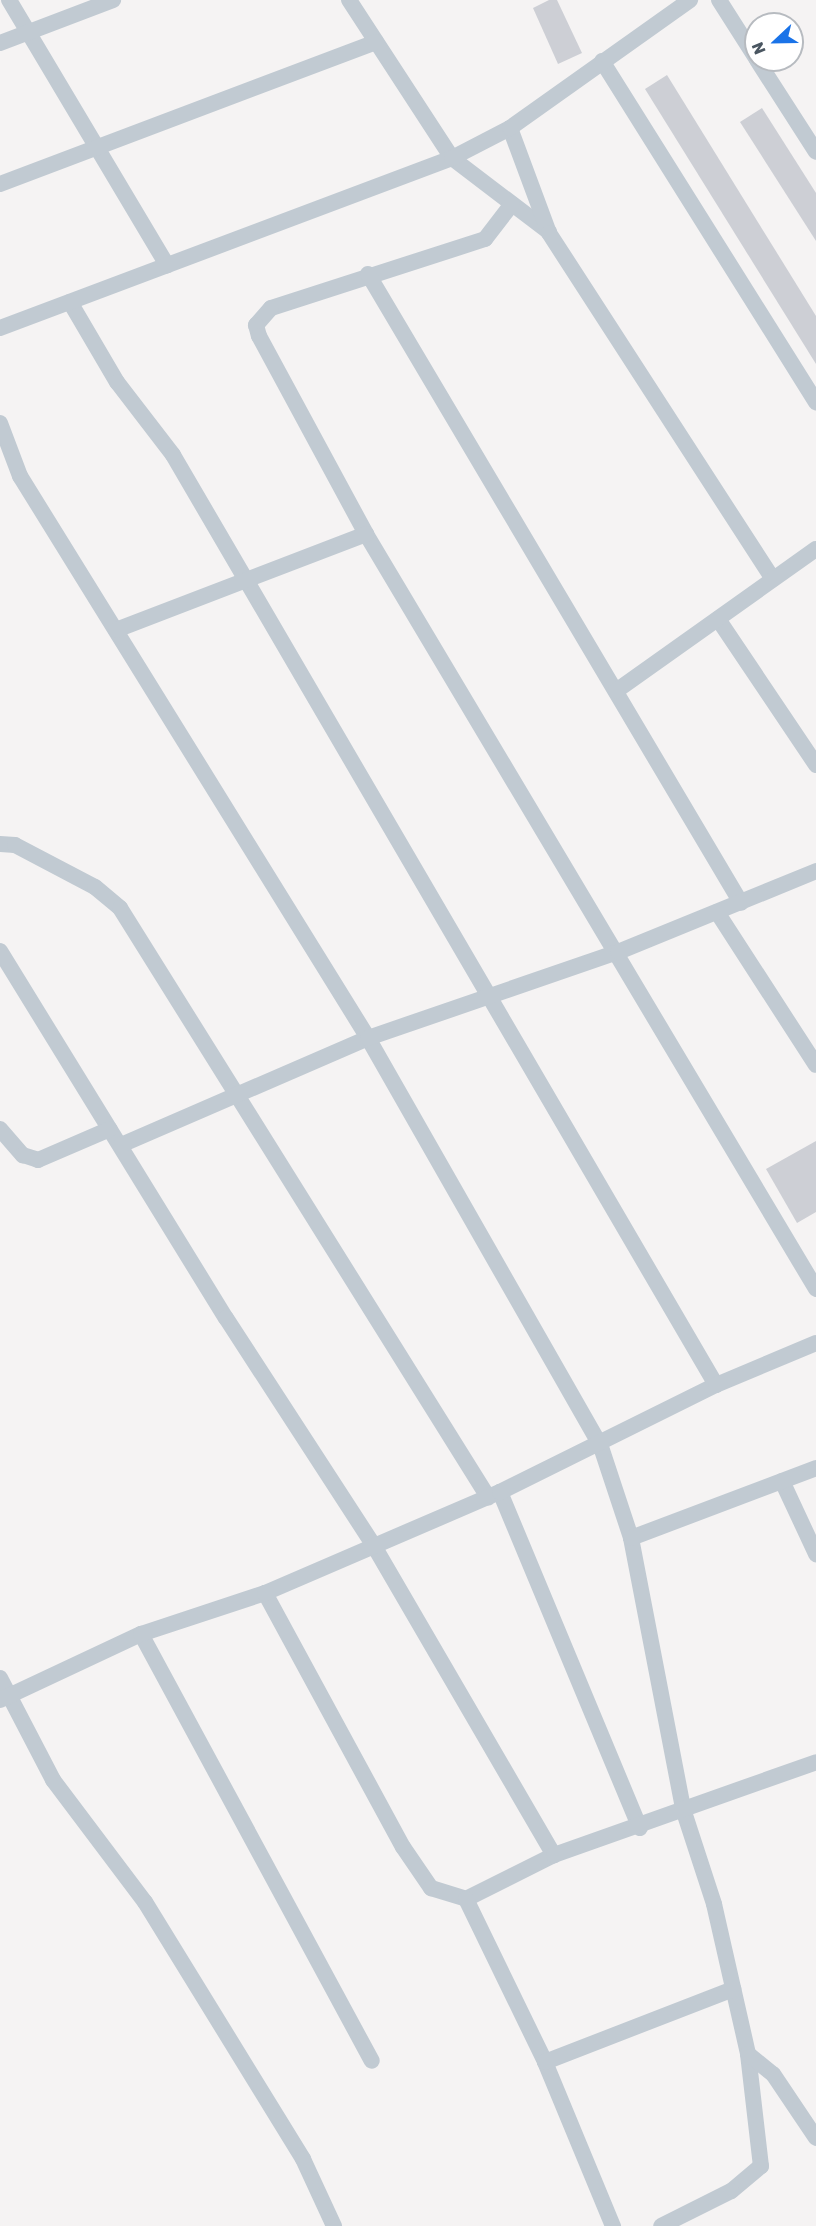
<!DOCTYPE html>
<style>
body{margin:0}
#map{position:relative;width:816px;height:2226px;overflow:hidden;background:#f5f3f3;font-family:Rubik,sans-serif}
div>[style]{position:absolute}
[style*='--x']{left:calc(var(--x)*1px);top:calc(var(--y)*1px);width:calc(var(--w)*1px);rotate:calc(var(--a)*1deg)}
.building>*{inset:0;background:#cdcfd5}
.street>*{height:16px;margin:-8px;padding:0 8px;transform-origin:8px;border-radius:8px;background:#c1cad2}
span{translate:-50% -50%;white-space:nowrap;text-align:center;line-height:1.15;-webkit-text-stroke:6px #fff;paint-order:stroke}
.north{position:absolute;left:744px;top:12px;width:60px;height:60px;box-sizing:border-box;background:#fff;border:2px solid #b7bbc0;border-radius:50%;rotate:248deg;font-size:16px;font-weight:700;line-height:24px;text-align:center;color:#4a5661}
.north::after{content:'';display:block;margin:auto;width:21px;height:27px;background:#1a73e8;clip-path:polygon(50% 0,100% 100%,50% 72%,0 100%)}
</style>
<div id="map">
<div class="building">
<div style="clip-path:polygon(549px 0,557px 0,582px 53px,558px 64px,533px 8px)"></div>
<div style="clip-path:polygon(667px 75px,816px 316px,816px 364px,645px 89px)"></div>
<div style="clip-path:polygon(762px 108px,816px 193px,816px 241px,740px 122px)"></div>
<div style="clip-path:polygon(816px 1141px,816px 1212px,797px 1223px,766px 1169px)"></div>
</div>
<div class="street">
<div style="--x:9;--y:0;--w:309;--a:59.2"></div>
<div style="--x:349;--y:0;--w:189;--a:56.9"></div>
<div style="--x:452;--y:158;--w:122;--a:37.3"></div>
<div style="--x:719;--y:0;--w:69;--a:57.5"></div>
<div style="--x:0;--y:43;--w:121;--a:-20.8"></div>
<div style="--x:757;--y:60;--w:109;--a:57.3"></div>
<div style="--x:602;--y:61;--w:403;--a:57.9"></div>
<div style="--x:510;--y:128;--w:112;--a:69.6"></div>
<div style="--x:549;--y:233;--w:412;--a:57.1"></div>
<div style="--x:0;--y:184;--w:402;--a:-20.7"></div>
<div style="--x:512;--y:204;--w:44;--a:127.6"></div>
<div style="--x:485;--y:239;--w:225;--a:162.1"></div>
<div style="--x:271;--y:308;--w:23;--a:131"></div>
<div style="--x:256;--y:325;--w:11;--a:75"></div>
<div style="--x:259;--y:336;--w:225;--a:61.6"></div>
<div style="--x:366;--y:534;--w:879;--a:59.2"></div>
<div style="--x:368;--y:274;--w:731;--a:59.33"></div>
<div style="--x:70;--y:302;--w:93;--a:59.6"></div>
<div style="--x:117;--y:382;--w:92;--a:52.5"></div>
<div style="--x:173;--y:455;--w:1077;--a:59.72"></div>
<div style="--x:0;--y:328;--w:483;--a:-20.6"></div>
<div style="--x:452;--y:158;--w:65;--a:-27.3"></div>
<div style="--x:510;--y:128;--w:221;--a:-35.4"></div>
<div style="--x:0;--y:423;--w:57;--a:69.3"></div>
<div style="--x:20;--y:476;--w:661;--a:58.23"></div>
<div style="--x:368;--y:1038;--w:468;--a:60.3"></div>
<div style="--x:600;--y:1444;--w:99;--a:71.7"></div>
<div style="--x:631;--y:1538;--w:279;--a:79.1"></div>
<div style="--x:684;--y:1812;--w:97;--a:71.9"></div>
<div style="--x:714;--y:1904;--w:154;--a:77.2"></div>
<div style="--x:748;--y:2054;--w:113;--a:83.4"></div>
<div style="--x:761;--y:2166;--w:39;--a:140"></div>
<div style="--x:731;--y:2191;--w:78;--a:153.4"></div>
<div style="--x:718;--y:619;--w:176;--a:56.1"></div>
<div style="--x:116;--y:630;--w:268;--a:-21"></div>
<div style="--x:616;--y:691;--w:245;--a:-35.4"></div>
<div style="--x:0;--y:844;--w:15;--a:4"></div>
<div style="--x:15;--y:845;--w:90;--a:27.7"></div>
<div style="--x:95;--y:887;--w:33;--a:40"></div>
<div style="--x:120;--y:908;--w:695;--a:58"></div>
<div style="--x:717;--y:912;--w:182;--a:57.1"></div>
<div style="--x:0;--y:951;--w:431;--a:58.4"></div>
<div style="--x:226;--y:1318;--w:272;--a:57"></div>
<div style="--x:374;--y:1546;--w:358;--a:59.8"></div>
<div style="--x:0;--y:1129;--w:35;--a:49"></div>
<div style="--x:23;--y:1155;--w:16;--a:18"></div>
<div style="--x:38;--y:1160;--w:78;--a:-23.3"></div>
<div style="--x:121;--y:1145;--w:269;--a:-23.4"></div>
<div style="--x:368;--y:1038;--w:264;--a:-19"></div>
<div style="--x:618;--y:952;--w:214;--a:-22.2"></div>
<div style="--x:782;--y:1481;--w:81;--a:65"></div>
<div style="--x:500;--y:1492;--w:364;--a:67.4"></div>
<div style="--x:631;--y:1538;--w:198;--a:-20.7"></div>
<div style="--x:265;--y:1593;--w:289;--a:61.5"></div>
<div style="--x:403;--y:1847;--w:50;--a:55.7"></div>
<div style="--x:431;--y:1888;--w:37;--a:17"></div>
<div style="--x:466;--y:1899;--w:98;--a:-26.6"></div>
<div style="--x:554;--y:1855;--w:278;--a:-19.5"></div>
<div style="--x:141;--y:1634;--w:485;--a:61.6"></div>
<div style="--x:0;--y:1678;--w:115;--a:62.5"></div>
<div style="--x:53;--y:1780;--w:153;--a:53"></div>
<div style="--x:145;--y:1902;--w:302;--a:58.4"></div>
<div style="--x:303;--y:2159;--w:74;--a:65.2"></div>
<div style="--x:0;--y:1700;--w:156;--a:-25.1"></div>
<div style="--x:141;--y:1634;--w:131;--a:-18.3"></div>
<div style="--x:265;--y:1593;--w:256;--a:-23.3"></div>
<div style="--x:500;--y:1492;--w:241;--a:-26.4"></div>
<div style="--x:716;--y:1385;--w:108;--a:-22.8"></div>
<div style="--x:466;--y:1899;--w:181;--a:64.1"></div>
<div style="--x:545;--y:2062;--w:178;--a:67.5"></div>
<div style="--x:748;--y:2054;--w:32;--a:39"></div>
<div style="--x:773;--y:2074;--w:77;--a:56.1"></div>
<div style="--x:545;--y:2062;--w:202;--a:-21.2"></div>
</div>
<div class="north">N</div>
</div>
